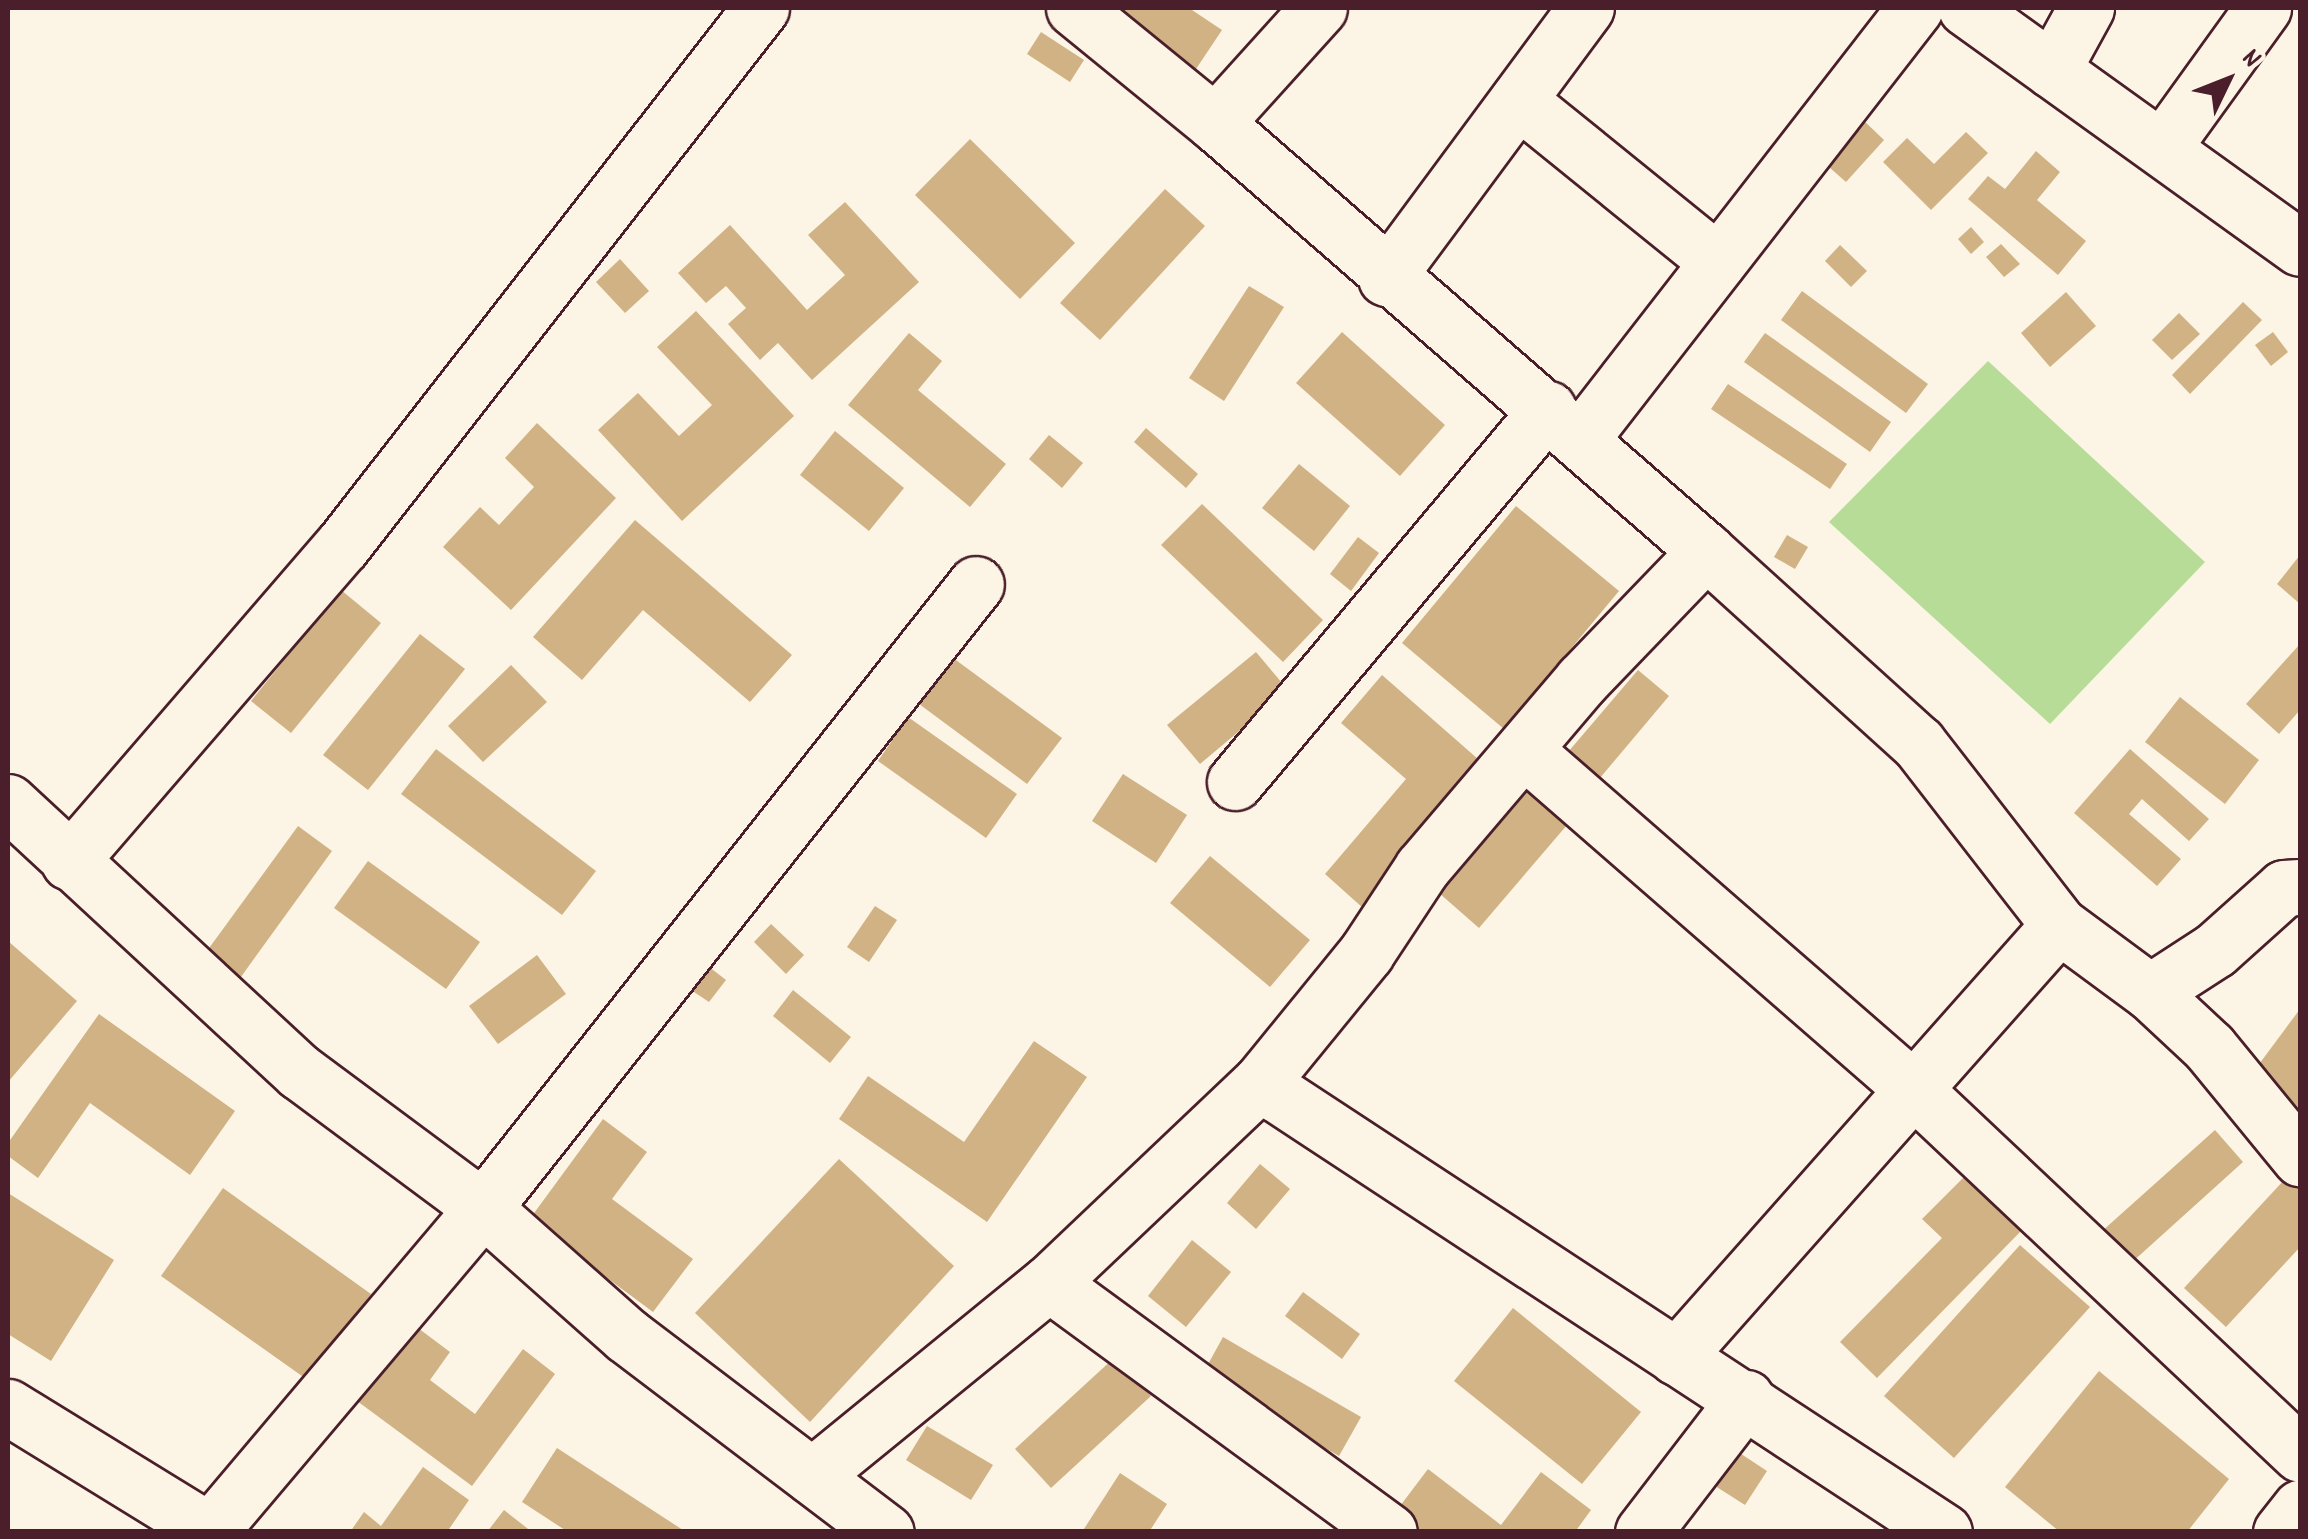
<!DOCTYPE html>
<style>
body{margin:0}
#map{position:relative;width:2308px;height:1539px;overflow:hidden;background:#fcf5e5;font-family:Dekko,sans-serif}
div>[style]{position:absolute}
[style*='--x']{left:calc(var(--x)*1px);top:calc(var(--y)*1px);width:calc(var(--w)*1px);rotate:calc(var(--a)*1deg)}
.green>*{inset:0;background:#b7dc97}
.building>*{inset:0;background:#d0b284}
.roads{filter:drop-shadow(2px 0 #4a1f2b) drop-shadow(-2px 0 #4a1f2b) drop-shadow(0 2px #4a1f2b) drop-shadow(0 -2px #4a1f2b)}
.minor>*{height:55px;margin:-27.5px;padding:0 27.5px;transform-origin:27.5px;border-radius:27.5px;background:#fcf5e5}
span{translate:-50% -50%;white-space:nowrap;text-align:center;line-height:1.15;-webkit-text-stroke:8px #fcf5e5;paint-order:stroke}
.frame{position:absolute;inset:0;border:10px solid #4a1f2b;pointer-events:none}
.north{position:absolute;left:2178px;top:30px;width:100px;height:100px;-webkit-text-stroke:8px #fcf5e5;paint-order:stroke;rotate:47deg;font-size:28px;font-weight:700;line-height:40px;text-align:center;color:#4a1f2b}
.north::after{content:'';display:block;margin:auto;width:35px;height:45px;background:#4a1f2b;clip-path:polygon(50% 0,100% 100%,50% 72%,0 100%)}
</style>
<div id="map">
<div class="green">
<div style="clip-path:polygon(1988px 361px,2205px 562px,2050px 724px,1829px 522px)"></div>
</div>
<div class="building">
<div style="clip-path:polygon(1092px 8px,1189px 8px,1222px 30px,1192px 75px)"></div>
<div style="clip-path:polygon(1041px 32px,1084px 60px,1070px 82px,1027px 54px)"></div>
<div style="clip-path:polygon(1860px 117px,1884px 140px,1846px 182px,1821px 160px)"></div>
<div style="clip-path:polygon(1966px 132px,1988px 153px,1931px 210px,1883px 162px,1907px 138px,1934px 164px)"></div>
<div style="clip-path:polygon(970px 139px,1075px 243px,1020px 299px,915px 195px)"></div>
<div style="clip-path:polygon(2036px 151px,2060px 172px,2037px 200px,2086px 241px,2058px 275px,1968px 199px,1988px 176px,2005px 189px)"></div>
<div style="clip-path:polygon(1165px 189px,1205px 226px,1100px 340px,1060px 303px)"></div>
<div style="clip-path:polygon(845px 202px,919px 282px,812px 380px,778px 343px,760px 360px,728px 324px,746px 308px,726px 286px,706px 303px,678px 273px,730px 225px,807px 310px,845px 275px,808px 235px)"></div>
<div style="clip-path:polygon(1971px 227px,1984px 242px,1971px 254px,1958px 239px)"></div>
<div style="clip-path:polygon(2001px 244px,2020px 264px,2004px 277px,1986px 257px)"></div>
<div style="clip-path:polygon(1840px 245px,1867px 271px,1851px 287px,1825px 261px)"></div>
<div style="clip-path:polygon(620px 259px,649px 291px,625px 313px,596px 282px)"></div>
<div style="clip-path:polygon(1249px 286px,1284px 307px,1224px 401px,1189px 378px)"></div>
<div style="clip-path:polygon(1802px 291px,1928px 384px,1906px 413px,1781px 320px)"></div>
<div style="clip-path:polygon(2066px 292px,2096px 326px,2050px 367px,2021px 333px)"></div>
<div style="clip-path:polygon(2243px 302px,2262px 320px,2190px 394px,2172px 375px)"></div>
<div style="clip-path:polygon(696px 311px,794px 416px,682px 521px,598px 430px,638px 393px,679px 436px,712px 405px,657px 347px)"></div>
<div style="clip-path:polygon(2179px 313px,2200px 334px,2172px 360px,2152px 340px)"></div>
<div style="clip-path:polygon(1342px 332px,1445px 425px,1400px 476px,1296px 383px)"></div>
<div style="clip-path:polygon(2273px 332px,2288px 352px,2271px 366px,2255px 345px)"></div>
<div style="clip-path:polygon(909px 333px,942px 361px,918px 390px,1006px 464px,970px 507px,848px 405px)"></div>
<div style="clip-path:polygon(1765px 333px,1891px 422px,1870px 452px,1744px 362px)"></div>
<div style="clip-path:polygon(1728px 384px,1847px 464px,1830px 489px,1711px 409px)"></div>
<div style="clip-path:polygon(537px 423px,616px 498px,511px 610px,443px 547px,480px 507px,499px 525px,534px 487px,505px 458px)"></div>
<div style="clip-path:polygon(1146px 428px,1198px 474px,1186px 488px,1134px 442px)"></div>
<div style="clip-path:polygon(835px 431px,904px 488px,869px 531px,800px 475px)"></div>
<div style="clip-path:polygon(1049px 435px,1083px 463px,1062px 488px,1029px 459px)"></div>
<div style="clip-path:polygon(1299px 464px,1350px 506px,1314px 551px,1262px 508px)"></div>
<div style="clip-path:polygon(1202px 504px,1323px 620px,1283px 662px,1161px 545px)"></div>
<div style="clip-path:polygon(1516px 506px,1619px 591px,1504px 729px,1402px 643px)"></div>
<div style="clip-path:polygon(635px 520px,792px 655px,750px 702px,643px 610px,582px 680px,533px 637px)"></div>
<div style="clip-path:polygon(1787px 535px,1808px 547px,1795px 569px,1774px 557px)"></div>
<div style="clip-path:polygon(1358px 537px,1379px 553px,1351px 591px,1330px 574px)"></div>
<div style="clip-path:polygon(2300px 555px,2300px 604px,2277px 584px)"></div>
<div style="clip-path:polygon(341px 590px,381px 623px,291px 733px,251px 701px)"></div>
<div style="clip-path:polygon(420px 634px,465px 669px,368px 790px,323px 755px)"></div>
<div style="clip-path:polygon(2300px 644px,2300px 710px,2279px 734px,2246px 704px)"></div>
<div style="clip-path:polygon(945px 652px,1062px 738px,1027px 784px,911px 698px)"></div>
<div style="clip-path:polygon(1256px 652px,1288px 690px,1200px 764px,1167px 725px)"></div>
<div style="clip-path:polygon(511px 665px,547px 702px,483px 762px,448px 726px)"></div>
<div style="clip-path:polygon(1638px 670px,1669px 696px,1589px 791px,1557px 765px)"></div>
<div style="clip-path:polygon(1382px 675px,1486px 766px,1363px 908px,1325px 874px,1406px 779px,1341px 723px)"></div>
<div style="clip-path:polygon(2180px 697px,2259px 760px,2225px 804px,2145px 742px)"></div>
<div style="clip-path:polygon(908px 717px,1017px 794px,986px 838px,878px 761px)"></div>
<div style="clip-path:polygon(436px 749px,596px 871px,562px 915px,401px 794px)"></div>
<div style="clip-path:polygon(2130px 749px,2209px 819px,2189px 841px,2142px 799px,2129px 814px,2181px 859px,2157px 886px,2074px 813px)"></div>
<div style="clip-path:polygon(1531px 771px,1579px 811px,1479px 928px,1431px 886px)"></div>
<div style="clip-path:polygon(1123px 774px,1187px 815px,1156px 863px,1092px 821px)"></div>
<div style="clip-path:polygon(298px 826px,332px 851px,238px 981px,204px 955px)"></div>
<div style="clip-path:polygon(1210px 856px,1310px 940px,1270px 987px,1170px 903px)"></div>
<div style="clip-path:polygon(368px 861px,480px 942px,446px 989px,334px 908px)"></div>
<div style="clip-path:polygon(875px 906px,897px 920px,869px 962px,847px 947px)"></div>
<div style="clip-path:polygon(771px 924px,804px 955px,786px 974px,754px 942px)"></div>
<div style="clip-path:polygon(8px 941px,77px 1001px,8px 1082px)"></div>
<div style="clip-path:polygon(537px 955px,566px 994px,498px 1044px,469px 1006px)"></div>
<div style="clip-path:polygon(708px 966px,726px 980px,709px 1002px,691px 990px)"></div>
<div style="clip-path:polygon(793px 990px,851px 1037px,830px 1063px,773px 1016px)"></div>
<div style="clip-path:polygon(2300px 1009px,2300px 1106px,2297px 1110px,2251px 1075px)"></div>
<div style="clip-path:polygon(99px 1014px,235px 1111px,190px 1175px,90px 1103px,38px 1178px,8px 1156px,8px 1143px)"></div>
<div style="clip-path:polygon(1034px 1041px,1087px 1077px,987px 1222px,839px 1119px,868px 1076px,964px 1142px)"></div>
<div style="clip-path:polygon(603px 1119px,647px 1152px,612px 1199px,693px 1259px,653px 1312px,529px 1220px)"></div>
<div style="clip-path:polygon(2215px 1130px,2243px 1162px,2130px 1264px,2101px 1232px)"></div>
<div style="clip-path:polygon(839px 1159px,954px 1266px,810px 1422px,695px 1313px)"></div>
<div style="clip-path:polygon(1260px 1164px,1290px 1189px,1256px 1229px,1227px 1203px)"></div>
<div style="clip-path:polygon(2298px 1165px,2300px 1247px,2226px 1327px,2184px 1288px)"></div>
<div style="clip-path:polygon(1965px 1176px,2021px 1231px,1877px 1378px,1840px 1342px,1942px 1238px,1922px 1219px)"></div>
<div style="clip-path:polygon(223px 1188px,371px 1294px,309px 1381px,161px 1276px)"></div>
<div style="clip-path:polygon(8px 1193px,114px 1260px,51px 1361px,8px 1334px)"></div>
<div style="clip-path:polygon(1192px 1240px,1231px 1272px,1186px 1327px,1148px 1296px)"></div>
<div style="clip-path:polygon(2020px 1245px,2090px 1307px,1954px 1458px,1884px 1396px)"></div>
<div style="clip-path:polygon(1303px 1292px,1360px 1334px,1342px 1359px,1285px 1316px)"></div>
<div style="clip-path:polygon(1513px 1308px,1641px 1412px,1582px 1484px,1454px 1381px)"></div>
<div style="clip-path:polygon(406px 1319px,450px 1352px,430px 1380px,475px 1414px,523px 1349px,555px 1374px,472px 1486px,349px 1395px)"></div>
<div style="clip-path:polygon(1223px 1337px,1361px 1417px,1339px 1456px,1201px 1377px)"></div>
<div style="clip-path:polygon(1115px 1357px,1151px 1396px,1051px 1488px,1015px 1449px)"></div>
<div style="clip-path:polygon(2099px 1371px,2229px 1479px,2187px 1532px,2060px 1532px,2005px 1487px)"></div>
<div style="clip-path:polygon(927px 1426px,993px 1465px,971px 1500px,906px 1460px)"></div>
<div style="clip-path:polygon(1723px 1442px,1767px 1471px,1745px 1505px,1701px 1477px)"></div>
<div style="clip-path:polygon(557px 1448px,686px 1532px,568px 1532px,522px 1502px)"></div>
<div style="clip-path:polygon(423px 1467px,469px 1500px,447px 1532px,350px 1532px,364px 1512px,381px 1526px)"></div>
<div style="clip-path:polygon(1428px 1469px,1501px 1525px,1541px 1472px,1591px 1510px,1575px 1532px,1418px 1532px,1394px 1514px)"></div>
<div style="clip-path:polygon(1120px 1473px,1167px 1504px,1149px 1532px,1082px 1532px)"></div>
<div style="clip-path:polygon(504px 1510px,532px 1532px,487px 1532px)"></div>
</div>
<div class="roads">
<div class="minor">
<div style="--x:1074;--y:8;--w:182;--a:39.2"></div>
<div style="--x:1966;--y:8;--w:411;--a:35.7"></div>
<div style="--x:2052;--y:70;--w:71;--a:-61.3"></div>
<div style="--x:1518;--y:100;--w:257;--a:39"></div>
<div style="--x:2162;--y:148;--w:173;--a:-54.2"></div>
<div style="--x:1386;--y:278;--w:336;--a:-53.5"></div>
<div style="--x:1582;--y:437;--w:543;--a:-52.18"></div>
<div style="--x:1706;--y:551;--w:286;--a:42.2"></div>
<div style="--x:1918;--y:743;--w:230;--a:52.2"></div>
<div style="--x:1524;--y:750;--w:515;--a:41.06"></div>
<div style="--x:1912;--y:1088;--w:533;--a:43.33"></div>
<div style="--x:1235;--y:782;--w:487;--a:-50"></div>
<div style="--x:8;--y:802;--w:398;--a:42.8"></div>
<div style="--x:300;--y:1072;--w:228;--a:36.6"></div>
<div style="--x:483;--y:1208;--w:191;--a:41.6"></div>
<div style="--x:626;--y:1335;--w:326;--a:37.2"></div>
<div style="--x:69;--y:862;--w:418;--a:-49.2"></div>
<div style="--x:342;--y:546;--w:682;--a:-52.09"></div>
<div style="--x:2150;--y:992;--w:81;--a:43"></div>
<div style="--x:2209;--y:1047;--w:144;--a:50.7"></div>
<div style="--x:1260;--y:1083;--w:818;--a:33.28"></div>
<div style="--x:1049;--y:1283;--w:421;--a:36.2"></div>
<div style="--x:1676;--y:1357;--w:577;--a:-48.44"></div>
<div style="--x:2059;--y:925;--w:113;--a:36.4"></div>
<div style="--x:2150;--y:992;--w:77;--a:-32.9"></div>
<div style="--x:2215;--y:950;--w:93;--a:-41.9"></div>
<div style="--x:2284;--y:888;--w:16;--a:-4"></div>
<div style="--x:8;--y:1407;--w:238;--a:31.6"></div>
<div style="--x:812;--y:1476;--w:306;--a:-39.2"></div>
<div style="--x:1049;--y:1283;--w:291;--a:-43.5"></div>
<div style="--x:1260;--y:1083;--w:168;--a:-50.8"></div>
<div style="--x:1366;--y:953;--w:102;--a:-56.6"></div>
<div style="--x:1422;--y:868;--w:247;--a:-49.6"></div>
<div style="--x:1582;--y:680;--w:179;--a:-46.1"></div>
<div style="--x:1706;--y:551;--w:651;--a:-138.92"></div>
<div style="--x:1215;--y:123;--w:155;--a:-47.9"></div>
<div style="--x:209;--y:1532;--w:424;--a:-49.8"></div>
<div style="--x:483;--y:1208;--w:795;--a:-51.69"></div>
<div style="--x:1643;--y:1532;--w:169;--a:-52.5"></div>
<div style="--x:2281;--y:1532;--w:31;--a:-52"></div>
</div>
</div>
<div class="frame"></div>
<div class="north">N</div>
</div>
